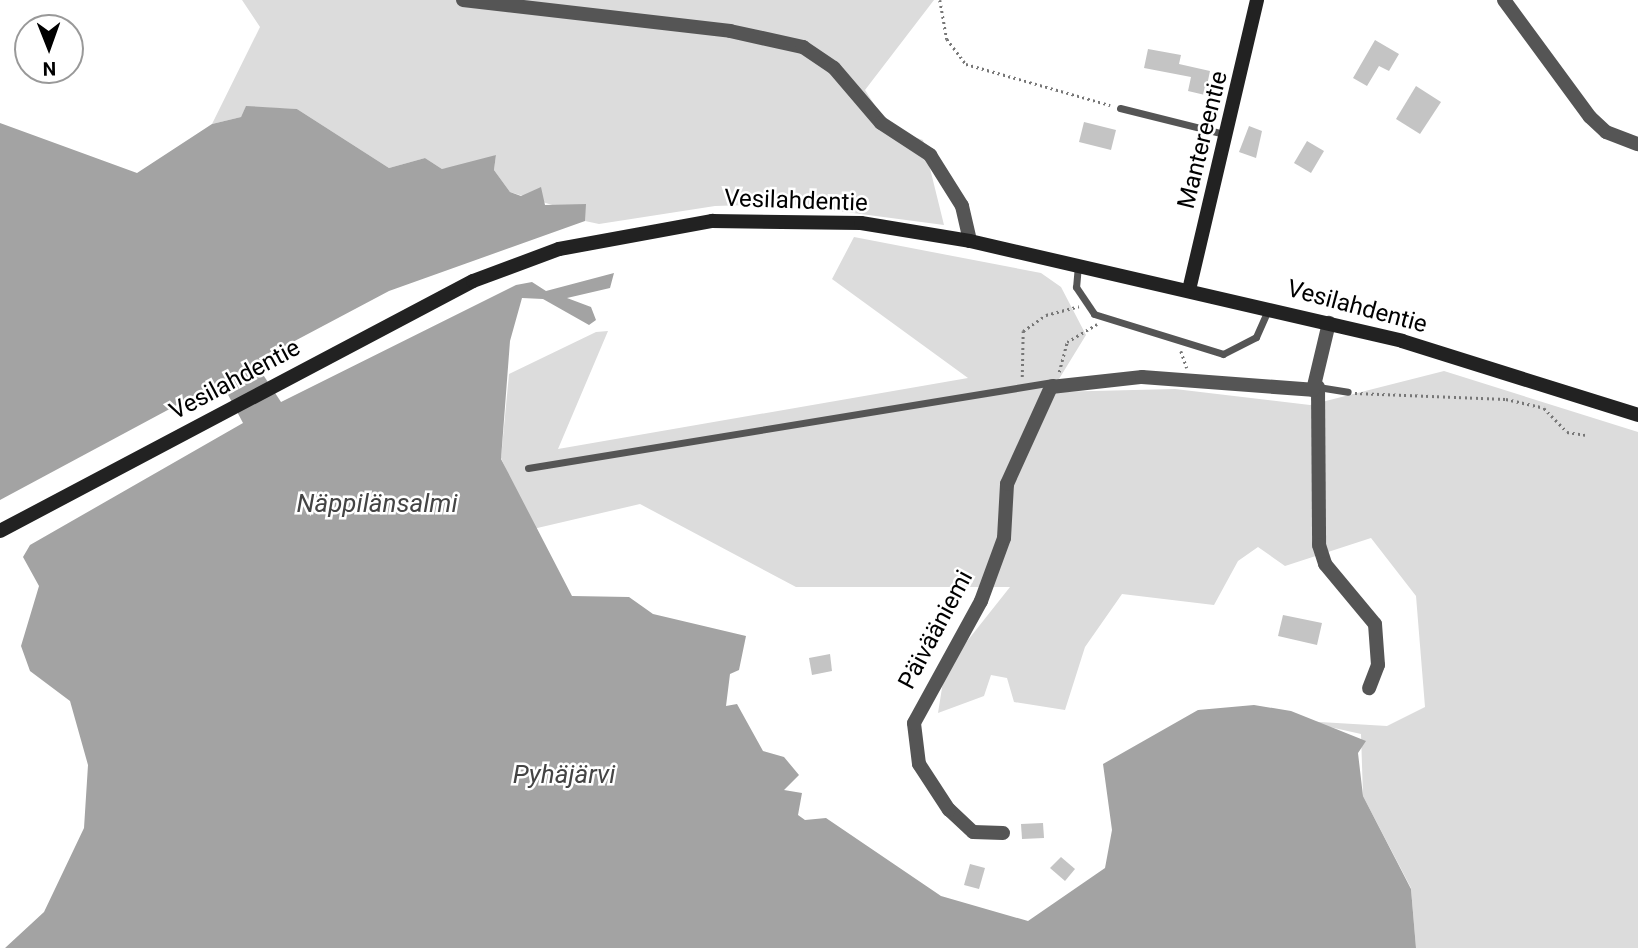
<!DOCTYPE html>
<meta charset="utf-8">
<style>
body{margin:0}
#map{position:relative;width:1638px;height:948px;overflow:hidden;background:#fff;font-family:Roboto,sans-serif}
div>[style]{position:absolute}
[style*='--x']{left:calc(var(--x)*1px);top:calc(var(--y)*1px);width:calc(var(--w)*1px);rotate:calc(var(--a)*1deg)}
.green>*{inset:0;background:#dcdcdc}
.water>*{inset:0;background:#a3a3a3}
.building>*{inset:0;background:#c4c4c4}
.path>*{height:2.5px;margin-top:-1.25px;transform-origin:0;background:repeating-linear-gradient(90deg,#777 0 2px,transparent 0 5.5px)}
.lane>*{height:7px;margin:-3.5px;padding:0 3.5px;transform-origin:3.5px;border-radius:3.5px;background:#555}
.street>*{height:14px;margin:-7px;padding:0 7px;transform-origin:7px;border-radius:7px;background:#555}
.secondary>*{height:14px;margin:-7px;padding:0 7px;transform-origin:7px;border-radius:7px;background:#222}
span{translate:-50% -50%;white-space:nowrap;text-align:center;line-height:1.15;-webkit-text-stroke:5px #fff;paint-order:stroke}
.street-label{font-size:24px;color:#000}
.water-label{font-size:26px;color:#444;font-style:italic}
.north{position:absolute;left:14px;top:14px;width:70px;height:70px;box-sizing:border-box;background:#fff;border:2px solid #999;border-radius:50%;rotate:179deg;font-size:19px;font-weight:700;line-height:28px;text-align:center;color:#000}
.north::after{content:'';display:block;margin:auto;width:24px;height:32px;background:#000;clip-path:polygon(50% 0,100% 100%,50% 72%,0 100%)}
</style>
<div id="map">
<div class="green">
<div style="clip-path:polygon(242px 0,934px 0,865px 90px,890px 129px,923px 140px,944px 225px,785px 204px,715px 206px,599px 224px,585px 221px,585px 204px,562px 208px,510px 192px,494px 170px,496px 155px,473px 165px,442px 169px,425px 158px,389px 168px,297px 109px,246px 107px,241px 117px,212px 124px,260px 27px)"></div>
<div style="clip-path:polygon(854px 237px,1041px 273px,1061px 287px,1086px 335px,1051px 392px,1175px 389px,1310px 405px,1444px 371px,1638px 432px,1638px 948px,1416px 948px,1411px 888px,1363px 796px,1361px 734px,1303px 721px,1387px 726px,1425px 707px,1416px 596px,1371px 538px,1285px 566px,1258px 547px,1238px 561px,1214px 605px,1122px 594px,1085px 647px,1065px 710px,1014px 702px,1007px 678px,991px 675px,984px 696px,938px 713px,945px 669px,1010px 587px,796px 587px,640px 504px,533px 529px,501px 458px,509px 374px,596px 332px,608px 331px,558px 449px,968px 378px,832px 279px)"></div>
</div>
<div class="water">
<div style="clip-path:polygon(246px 106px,297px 109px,389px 168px,425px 158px,442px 169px,496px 155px,494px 170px,510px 192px,521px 196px,541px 187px,545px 205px,586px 204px,585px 221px,389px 291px,272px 353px,260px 370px,281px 402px,516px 285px,532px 282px,546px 291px,614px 273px,610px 288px,567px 298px,591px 307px,596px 320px,589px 325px,543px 299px,522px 298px,510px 341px,501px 459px,572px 596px,629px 597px,653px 614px,746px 636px,739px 670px,730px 674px,726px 706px,737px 704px,763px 751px,784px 757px,799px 775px,784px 790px,802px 793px,798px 815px,805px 820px,826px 818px,941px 896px,1028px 921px,1105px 868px,1112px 830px,1103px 764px,1198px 710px,1254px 705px,1291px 711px,1366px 741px,1358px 753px,1363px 796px,1411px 889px,1416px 948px,5px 948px,44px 912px,84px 828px,88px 765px,70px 701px,30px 671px,21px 646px,39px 586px,23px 557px,30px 545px,243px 423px,225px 389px,205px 390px,0 500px,0 123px,137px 173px,212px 124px,241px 117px)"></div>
</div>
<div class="building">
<div style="clip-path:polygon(1375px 40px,1399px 54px,1389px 71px,1379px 66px,1367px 86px,1353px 78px)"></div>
<div style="clip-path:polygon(1148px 49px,1181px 55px,1179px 64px,1210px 71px,1205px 95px,1188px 91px,1191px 77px,1144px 68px)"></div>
<div style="clip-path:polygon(1416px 86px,1441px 102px,1420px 134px,1396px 119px)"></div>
<div style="clip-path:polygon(1084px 122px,1116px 130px,1111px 150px,1079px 142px)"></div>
<div style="clip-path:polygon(1249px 126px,1262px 131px,1256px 158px,1239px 152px)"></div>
<div style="clip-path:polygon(1307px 141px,1324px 151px,1311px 173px,1294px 163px)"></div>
<div style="clip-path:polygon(1283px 615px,1322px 623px,1317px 645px,1278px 636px)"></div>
<div style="clip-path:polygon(830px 654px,832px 671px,812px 675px,809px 658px)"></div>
<div style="clip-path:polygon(1043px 823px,1044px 838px,1022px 839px,1021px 824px)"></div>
<div style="clip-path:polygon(1061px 857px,1075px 869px,1065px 881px,1050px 868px)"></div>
<div style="clip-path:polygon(970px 864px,985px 868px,979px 889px,964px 885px)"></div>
</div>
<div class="path">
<div style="--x:940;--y:0;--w:40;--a:80"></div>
<div style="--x:947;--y:39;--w:31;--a:53"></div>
<div style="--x:966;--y:64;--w:150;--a:15.9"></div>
<div style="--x:1181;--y:351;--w:18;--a:71"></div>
<div style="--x:1059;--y:372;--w:31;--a:-75"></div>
<div style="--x:1067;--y:342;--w:35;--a:-31"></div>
<div style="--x:1022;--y:377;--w:46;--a:-88.8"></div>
<div style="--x:1023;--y:331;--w:28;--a:-35"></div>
<div style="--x:1046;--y:315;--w:34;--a:-15"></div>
<div style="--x:1355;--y:393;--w:151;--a:2.3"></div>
<div style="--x:1506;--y:399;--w:39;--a:13"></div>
<div style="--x:1544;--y:408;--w:33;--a:46"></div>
<div style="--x:1567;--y:432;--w:20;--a:9"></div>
</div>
<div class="lane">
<div style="--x:1120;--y:108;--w:111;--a:14"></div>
<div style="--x:1078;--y:265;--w:22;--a:95"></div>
<div style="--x:1076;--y:287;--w:32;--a:56"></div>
<div style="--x:1094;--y:314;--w:135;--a:17.2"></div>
<div style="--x:1223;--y:354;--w:37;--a:-27"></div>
<div style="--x:1256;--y:337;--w:32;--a:-66"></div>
<div style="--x:1318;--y:387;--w:30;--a:9"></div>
<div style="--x:528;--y:468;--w:532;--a:-9.3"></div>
</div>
<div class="street">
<div style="--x:463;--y:0;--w:269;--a:6.6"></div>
<div style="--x:730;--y:31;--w:75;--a:12.4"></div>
<div style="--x:803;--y:47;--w:37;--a:34"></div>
<div style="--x:834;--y:68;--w:72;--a:49.5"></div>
<div style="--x:881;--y:123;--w:59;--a:33.1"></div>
<div style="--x:930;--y:155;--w:60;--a:57.9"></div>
<div style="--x:962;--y:206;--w:36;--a:77"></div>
<div style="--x:1504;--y:0;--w:145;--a:53.7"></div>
<div style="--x:1590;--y:117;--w:22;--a:43"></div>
<div style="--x:1606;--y:132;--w:34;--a:21"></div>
<div style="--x:1318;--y:387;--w:158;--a:89.6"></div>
<div style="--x:1319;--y:545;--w:20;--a:72"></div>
<div style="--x:1325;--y:564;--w:78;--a:50.2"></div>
<div style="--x:1375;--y:624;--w:41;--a:85.8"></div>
<div style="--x:1378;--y:665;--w:25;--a:111"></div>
<div style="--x:1003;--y:833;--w:30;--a:-178"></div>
<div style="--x:973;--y:832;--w:33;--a:-137"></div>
<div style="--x:949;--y:810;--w:55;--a:-123.1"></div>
<div style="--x:919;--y:764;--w:41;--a:-97"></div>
<div style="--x:914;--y:723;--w:139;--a:-61.2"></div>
<div style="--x:981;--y:601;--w:67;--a:-69.9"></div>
<div style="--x:1004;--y:538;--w:54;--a:-86.8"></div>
<div style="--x:1007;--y:484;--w:107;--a:-65.6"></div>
<div style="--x:1051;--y:387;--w:92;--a:-6.3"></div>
<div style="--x:1142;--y:377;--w:171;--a:4.3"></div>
<div style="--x:1313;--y:390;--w:69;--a:-76.6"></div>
</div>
<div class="secondary">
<div style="--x:1189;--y:290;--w:298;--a:-76.8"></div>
<div style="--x:0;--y:531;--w:535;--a:-27.86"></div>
<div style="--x:473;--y:281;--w:92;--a:-20.4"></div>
<div style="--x:559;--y:249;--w:156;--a:-10.4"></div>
<div style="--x:712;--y:221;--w:149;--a:0.8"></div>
<div style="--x:861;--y:223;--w:110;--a:9.4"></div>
<div style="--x:970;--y:241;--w:443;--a:13"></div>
<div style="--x:1402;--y:341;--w:247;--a:17.4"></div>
</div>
<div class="street-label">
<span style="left:1203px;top:140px;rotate:-76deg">Mantereentie</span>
<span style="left:796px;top:201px;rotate:2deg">Vesilahdentie</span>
<span style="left:1357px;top:307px;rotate:15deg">Vesilahdentie</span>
<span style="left:235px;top:380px;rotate:-28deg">Vesilahdentie</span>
<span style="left:936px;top:630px;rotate:-62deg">Päivääniemi</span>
</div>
<div class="water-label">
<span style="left:377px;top:504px">Näppilänsalmi</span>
<span style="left:564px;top:775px">Pyhäjärvi</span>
</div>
<div class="north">N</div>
</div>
